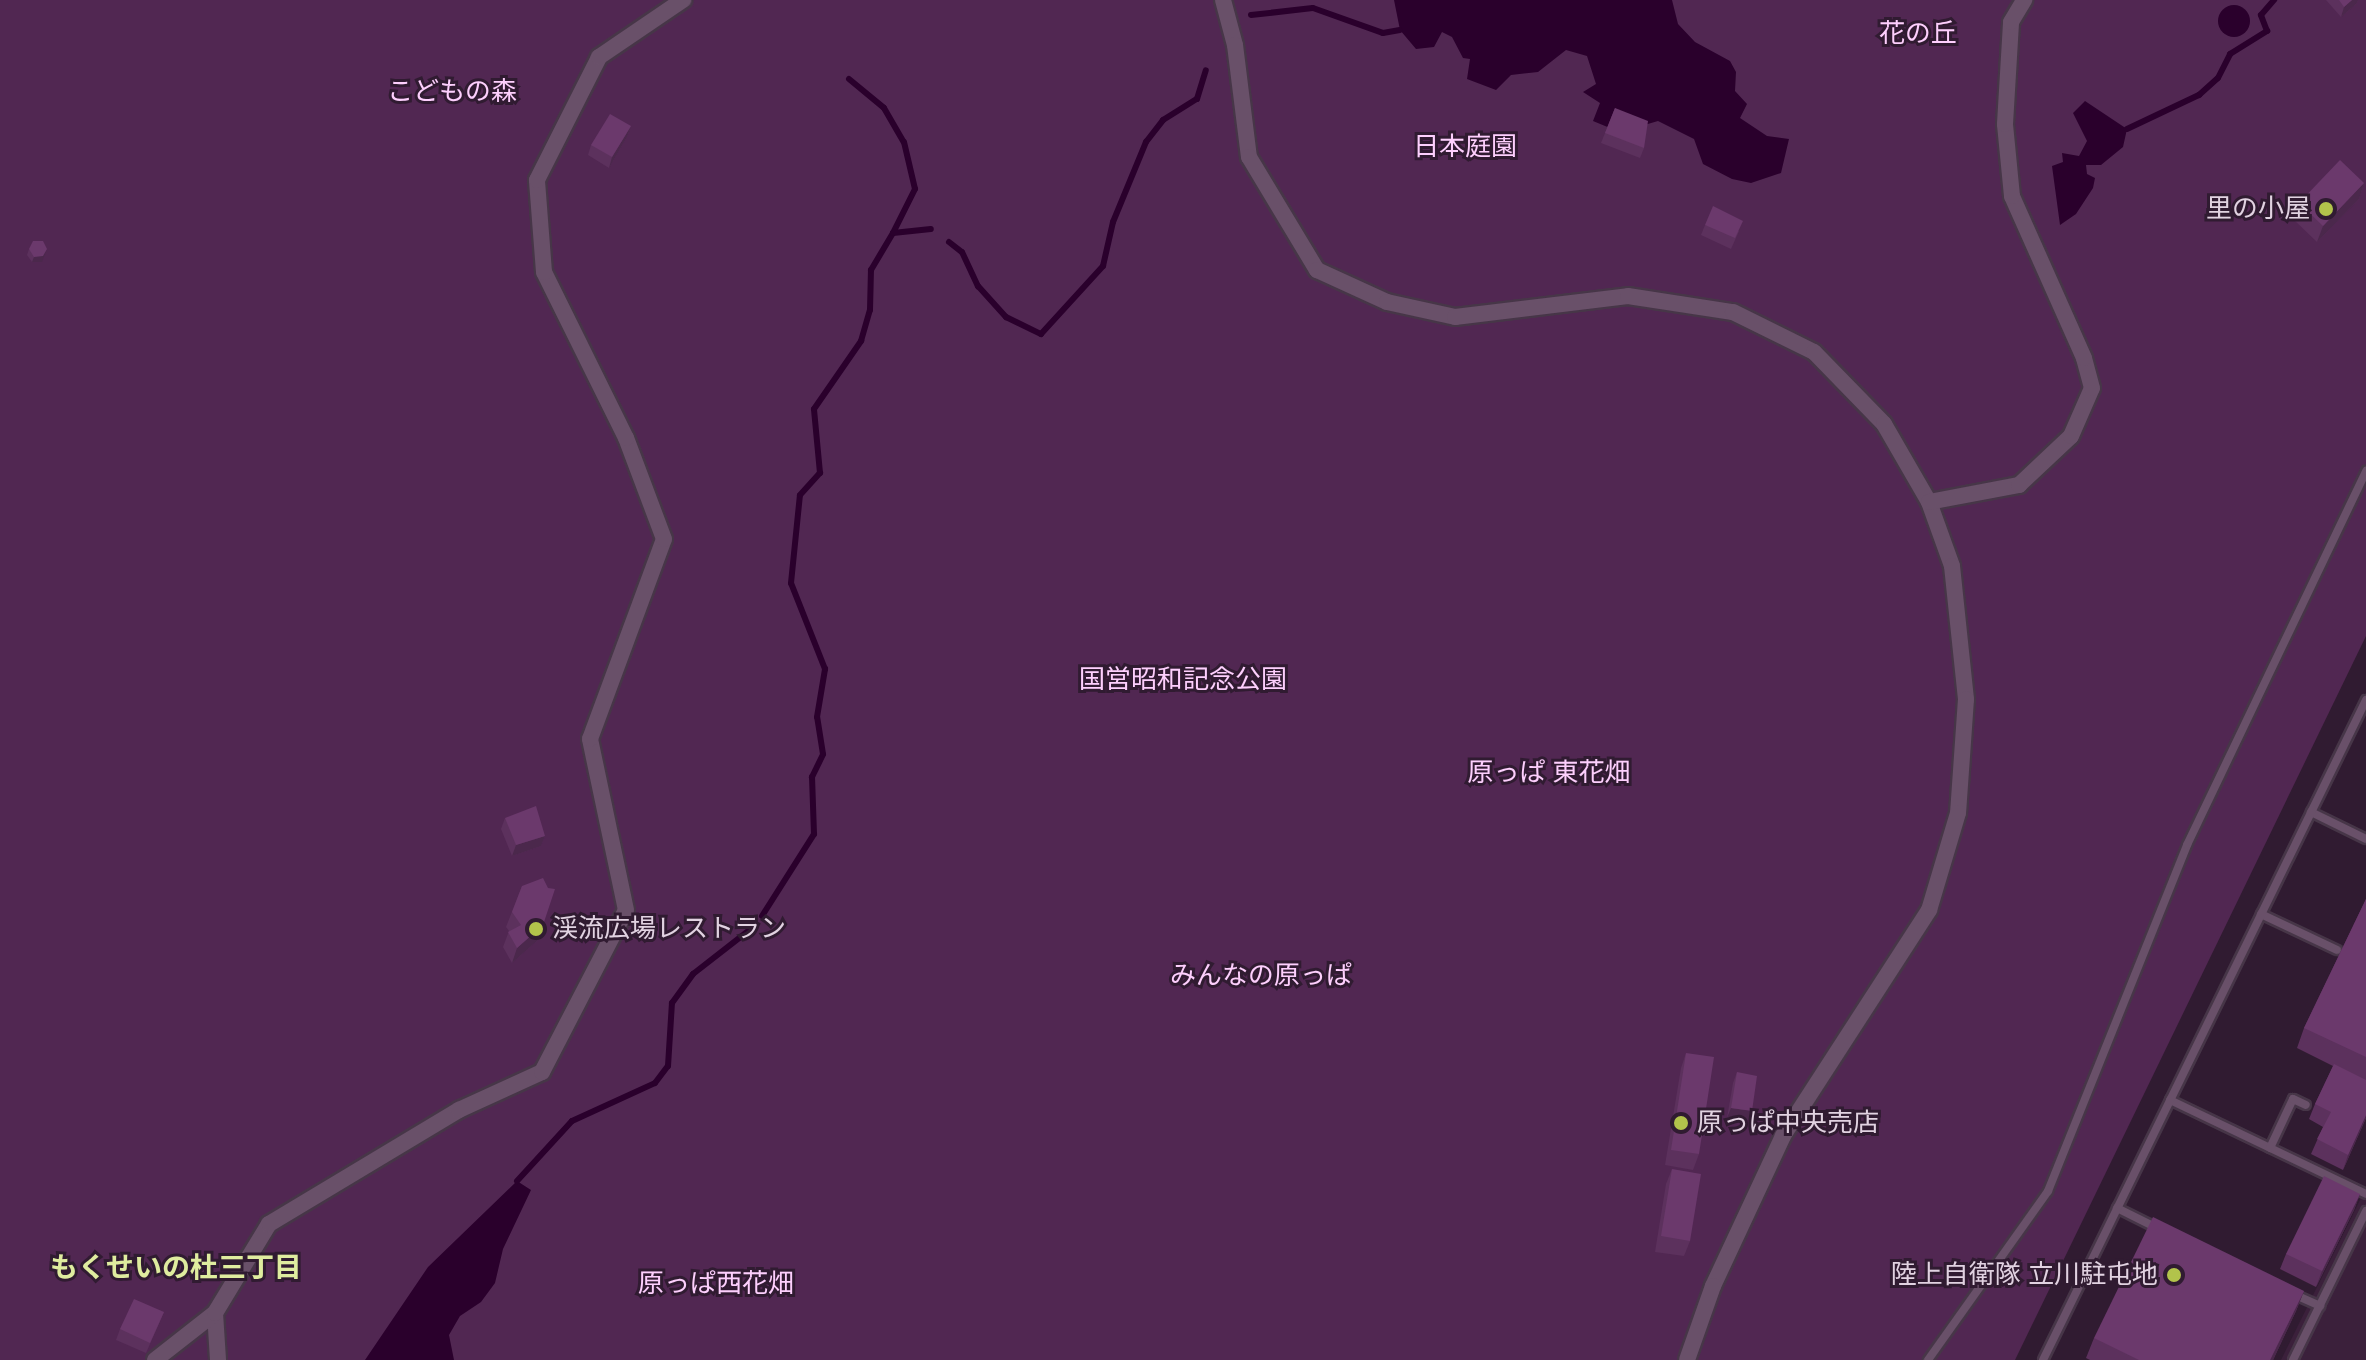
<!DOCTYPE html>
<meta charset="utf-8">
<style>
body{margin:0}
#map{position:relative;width:2366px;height:1360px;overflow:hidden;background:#301b31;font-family:Helvetica,"Noto Sans JP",sans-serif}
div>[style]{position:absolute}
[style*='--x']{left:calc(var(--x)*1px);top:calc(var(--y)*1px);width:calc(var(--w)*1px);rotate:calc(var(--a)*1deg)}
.built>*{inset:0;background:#3b203b}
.green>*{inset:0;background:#512752}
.water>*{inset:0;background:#2a002c}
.round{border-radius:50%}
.stream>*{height:6px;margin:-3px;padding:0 3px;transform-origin:3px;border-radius:3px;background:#2a002c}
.roads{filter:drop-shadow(2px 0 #473648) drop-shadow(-2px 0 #473648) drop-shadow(0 2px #473648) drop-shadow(0 -2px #473648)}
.lane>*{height:8px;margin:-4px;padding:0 4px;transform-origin:4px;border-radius:4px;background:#695069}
.street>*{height:16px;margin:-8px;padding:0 8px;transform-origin:8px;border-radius:8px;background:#695069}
.wall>*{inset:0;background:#5c315d}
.shaded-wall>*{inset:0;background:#4b284c}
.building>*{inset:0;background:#6b396c}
.dots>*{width:22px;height:22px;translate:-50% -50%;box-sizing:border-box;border:4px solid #301b31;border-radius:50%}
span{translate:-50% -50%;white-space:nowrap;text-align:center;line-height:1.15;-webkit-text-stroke:6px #301b31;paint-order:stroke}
.park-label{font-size:26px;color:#fdcffd}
.poi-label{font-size:26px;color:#e1d2e1}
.right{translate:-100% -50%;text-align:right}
.left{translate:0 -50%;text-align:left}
.neighbourhood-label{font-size:28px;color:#dfec9f;font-weight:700}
</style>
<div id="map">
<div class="built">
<div style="clip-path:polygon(2366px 1188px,2366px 1360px,2281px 1360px)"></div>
</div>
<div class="green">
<div style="clip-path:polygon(0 0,2366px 0,2366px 636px,2015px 1360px,0 1360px)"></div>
</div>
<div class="water">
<div style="clip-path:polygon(1394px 0,1672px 0,1678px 24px,1695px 42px,1730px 61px,1736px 72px,1735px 91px,1747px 104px,1740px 118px,1767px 136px,1789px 139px,1781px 173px,1751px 183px,1732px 179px,1703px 164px,1694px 139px,1658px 121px,1641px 126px,1634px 138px,1593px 121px,1600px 103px,1583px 92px,1596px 84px,1587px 56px,1566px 50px,1538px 72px,1511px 75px,1496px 90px,1467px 79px,1470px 59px,1463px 58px,1452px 37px,1442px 32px,1434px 47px,1416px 49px,1400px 30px)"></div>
<div class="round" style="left:2218px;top:5px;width:32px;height:32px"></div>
<div style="clip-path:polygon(2085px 101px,2127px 129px,2123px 147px,2101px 165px,2086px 165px,2087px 174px,2095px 178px,2093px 188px,2076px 214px,2060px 225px,2052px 166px,2063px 162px,2062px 153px,2079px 156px,2087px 141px,2073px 113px)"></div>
<div style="clip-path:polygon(517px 1181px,531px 1190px,503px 1249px,495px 1283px,481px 1302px,460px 1316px,449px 1335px,454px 1360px,365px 1360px,428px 1267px)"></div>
</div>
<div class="stream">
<div style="--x:1251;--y:15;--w:62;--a:-6.4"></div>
<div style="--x:1313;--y:8;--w:74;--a:19.7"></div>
<div style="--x:1383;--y:33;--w:17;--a:-10"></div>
<div style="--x:849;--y:79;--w:45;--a:39.6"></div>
<div style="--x:884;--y:108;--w:39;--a:60"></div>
<div style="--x:904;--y:142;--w:48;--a:76.8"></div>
<div style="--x:915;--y:189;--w:49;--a:116.6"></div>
<div style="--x:2127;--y:129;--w:80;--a:-25.3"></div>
<div style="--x:2199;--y:95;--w:25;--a:-42"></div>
<div style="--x:2218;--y:78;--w:27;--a:-63"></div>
<div style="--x:2230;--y:54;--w:44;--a:-31.9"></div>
<div style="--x:2267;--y:31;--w:17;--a:-111"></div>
<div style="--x:2261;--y:15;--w:20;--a:-49"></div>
<div style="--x:949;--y:242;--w:16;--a:38"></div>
<div style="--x:962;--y:252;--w:38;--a:65"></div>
<div style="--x:978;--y:286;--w:42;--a:47.9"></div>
<div style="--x:1006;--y:317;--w:39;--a:26"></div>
<div style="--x:1041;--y:334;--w:92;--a:-47.6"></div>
<div style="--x:1103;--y:266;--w:45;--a:-77.2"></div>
<div style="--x:1113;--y:222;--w:87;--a:-67.6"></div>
<div style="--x:1146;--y:142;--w:28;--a:-52"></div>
<div style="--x:1163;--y:120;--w:40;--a:-32"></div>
<div style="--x:1197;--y:99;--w:30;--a:-73"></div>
<div style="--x:762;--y:916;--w:97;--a:-57.6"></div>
<div style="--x:814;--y:834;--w:57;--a:-92"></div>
<div style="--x:812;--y:777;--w:25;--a:-64"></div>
<div style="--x:823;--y:754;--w:37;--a:-99"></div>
<div style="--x:817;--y:717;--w:49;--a:-80.5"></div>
<div style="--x:825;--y:669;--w:92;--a:-111.6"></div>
<div style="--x:791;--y:583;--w:88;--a:-84.2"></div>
<div style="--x:800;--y:495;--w:30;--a:-48"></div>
<div style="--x:820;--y:473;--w:64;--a:-95.4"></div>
<div style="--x:814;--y:409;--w:83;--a:-55.3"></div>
<div style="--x:861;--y:341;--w:32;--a:-74"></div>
<div style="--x:870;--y:310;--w:40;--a:-88.6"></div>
<div style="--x:871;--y:270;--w:43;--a:-59.3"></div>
<div style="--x:893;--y:233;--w:38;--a:-6"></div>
<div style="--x:517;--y:1181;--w:81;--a:-47.5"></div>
<div style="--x:572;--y:1121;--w:91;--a:-24.6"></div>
<div style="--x:655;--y:1083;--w:21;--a:-53"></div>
<div style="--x:668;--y:1066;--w:63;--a:-86.4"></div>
<div style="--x:672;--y:1003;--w:36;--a:-54"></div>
<div style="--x:693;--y:974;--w:75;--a:-37.9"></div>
</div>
<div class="roads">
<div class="lane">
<div style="--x:2311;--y:812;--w:61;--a:26.1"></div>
<div style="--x:2261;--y:914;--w:84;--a:25.3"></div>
<div style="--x:2170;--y:1100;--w:217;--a:25.6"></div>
<div style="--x:2270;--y:1148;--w:54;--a:-64.9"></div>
<div style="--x:2293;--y:1099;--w:14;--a:25"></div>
<div style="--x:2117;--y:1208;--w:45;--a:26.6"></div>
<div style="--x:2291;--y:1293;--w:32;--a:24"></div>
<div style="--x:1928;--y:1360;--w:207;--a:-54.6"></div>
<div style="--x:2048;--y:1191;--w:373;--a:-68.1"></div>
<div style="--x:2187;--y:845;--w:415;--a:-64.4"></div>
<div style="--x:2043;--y:1360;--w:735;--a:-63.92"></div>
<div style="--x:2293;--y:1360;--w:166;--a:-63.9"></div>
</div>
<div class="street">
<div style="--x:1223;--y:0;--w:47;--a:75.1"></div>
<div style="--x:1235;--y:45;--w:113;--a:82.9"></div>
<div style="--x:1249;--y:157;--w:132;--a:59"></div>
<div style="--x:1317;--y:270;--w:77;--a:24.6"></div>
<div style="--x:1387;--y:302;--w:70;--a:12.4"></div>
<div style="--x:1455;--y:317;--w:174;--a:-6.9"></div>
<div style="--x:1628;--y:296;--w:106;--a:8.7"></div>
<div style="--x:1733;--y:312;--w:90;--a:26.3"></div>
<div style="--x:1814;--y:352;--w:100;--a:45.8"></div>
<div style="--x:1884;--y:424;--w:90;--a:60"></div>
<div style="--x:1929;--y:502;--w:68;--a:70.2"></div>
<div style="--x:1952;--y:566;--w:134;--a:84"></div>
<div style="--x:1966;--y:699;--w:114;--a:94"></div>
<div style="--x:1958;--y:813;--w:101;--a:106.6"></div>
<div style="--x:1929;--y:910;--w:269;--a:122.9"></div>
<div style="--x:1783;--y:1136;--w:166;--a:115"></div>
<div style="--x:1713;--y:1286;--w:78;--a:109.4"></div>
<div style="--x:1929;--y:502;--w:92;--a:-10.7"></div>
<div style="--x:2019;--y:485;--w:71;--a:-43.3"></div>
<div style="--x:2071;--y:436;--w:52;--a:-66.4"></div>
<div style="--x:2092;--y:388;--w:31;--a:-105"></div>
<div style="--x:2084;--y:358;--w:177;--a:-114"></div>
<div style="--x:2012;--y:196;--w:72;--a:-95.6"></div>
<div style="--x:2005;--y:124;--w:102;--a:-86.6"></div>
<div style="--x:2011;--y:22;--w:26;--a:-59"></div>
<div style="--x:215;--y:1313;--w:47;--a:86.3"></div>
<div style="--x:155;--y:1360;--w:76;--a:-38.1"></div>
<div style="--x:215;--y:1313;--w:104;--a:-58.8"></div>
<div style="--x:269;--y:1224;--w:222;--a:-31"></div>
<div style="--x:459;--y:1110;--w:91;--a:-24.6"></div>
<div style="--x:542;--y:1072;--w:182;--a:-62.6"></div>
<div style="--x:626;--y:910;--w:175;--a:-101.9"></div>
<div style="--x:590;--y:739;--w:213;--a:-69.7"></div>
<div style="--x:664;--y:539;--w:108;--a:-110.6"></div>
<div style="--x:626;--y:438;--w:185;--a:-116.3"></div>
<div style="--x:544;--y:272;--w:92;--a:-94.4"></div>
<div style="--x:537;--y:180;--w:138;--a:-63.2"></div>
<div style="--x:599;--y:57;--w:102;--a:-34.2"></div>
</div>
</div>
<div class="wall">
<div style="clip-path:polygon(2326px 0,2358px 0,2357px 3px,2341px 17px)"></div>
<div style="clip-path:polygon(1615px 108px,1644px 148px,1640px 158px,1601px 143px)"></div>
<div style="clip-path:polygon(631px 126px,627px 137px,609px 168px,588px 155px,591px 145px)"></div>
<div style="clip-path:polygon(2364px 183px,2359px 199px,2317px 242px,2293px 219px,2299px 203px)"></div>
<div style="clip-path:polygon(1705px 225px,1739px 231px,1731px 249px,1701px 235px)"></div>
<div style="clip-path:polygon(29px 249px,42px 262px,32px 262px,27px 255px)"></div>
<div style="clip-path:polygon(505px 818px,545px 836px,541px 846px,512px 856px,501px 829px)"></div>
<div style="clip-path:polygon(522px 886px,538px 940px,512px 963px,503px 947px,509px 931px,506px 927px)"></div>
<div style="clip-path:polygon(2366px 899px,2366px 1118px,2343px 1170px,2311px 1154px,2323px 1127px,2309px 1119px,2315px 1104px,2333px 1066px,2297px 1048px,2304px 1028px)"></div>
<div style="clip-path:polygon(1686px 1053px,1699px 1154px,1693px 1170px,1665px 1165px,1681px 1068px)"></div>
<div style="clip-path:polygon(1737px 1072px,1748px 1121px,1727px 1118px,1733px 1083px)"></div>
<div style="clip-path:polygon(1672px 1169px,1690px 1241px,1684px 1256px,1655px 1252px,1666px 1184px)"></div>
<div style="clip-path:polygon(2360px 1194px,2354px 1210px,2316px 1287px,2280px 1269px,2286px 1254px)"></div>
<div style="clip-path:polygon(2304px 1291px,2296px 1311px,2273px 1360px,2090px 1360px,2086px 1358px,2094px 1338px)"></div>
<div style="clip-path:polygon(164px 1312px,146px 1353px,116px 1340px,120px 1329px)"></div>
</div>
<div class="shaded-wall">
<div style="clip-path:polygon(2352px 0,2358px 0,2357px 3px,2341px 17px,2344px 7px)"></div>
<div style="clip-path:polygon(631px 126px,627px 137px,609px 168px,612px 157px)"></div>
<div style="clip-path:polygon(2364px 183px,2359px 199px,2317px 242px,2323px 226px)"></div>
<div style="clip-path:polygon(47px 249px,42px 262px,32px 262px,34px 257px)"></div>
<div style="clip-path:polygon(545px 836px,541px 846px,512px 856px,516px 845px)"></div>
<div style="clip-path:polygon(543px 925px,538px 940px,512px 963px,517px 948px)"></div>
<div style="clip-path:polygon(1731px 1108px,1752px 1111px,1748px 1121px,1727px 1118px)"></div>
<div style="clip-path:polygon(2366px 1115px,2366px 1118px,2343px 1170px,2348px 1155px)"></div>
<div style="clip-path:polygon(2360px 1194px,2354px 1210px,2316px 1287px,2322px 1271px)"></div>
<div style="clip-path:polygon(2304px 1291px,2296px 1311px,2273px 1360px,2270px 1360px)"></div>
</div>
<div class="building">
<div style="clip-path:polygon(2339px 0,2352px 0,2344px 7px)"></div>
<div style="clip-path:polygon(1615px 108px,1648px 121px,1644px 148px,1605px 133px)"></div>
<div style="clip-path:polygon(610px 114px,631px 126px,612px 157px,591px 145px)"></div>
<div style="clip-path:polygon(2340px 160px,2364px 183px,2323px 226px,2299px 203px)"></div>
<div style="clip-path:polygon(1713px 206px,1743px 221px,1735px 238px,1705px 225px)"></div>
<div style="clip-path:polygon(33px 241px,43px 241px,47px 249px,43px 256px,34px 257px,29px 249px)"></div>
<div style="clip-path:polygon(536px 806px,545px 836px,516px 845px,505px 818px)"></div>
<div style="clip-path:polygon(543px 878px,548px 888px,555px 889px,543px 925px,517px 948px,508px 932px,521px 925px,512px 912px,522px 886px)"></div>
<div style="clip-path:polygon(2366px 899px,2366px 1057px,2304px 1028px)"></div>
<div style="clip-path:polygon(1686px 1053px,1714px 1057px,1699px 1154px,1671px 1150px)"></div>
<div style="clip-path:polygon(2334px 1064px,2366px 1080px,2366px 1115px,2348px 1155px,2317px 1139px,2331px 1112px,2315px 1104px)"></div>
<div style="clip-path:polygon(1737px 1072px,1757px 1076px,1752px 1111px,1731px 1108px)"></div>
<div style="clip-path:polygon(1672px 1169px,1701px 1174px,1690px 1241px,1661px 1236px)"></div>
<div style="clip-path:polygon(2324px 1176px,2360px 1194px,2322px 1271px,2286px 1254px)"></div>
<div style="clip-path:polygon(2153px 1217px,2304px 1291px,2270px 1360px,2139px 1360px,2094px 1338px)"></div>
<div style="clip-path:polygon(134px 1299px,164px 1312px,150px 1343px,120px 1329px)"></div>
</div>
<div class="dots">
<div style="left:2326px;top:209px;background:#b2c34b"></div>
<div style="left:536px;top:929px;background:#b2c34b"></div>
<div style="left:1681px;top:1123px;background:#b2c34b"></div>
<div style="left:2174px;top:1275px;background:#b2c34b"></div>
</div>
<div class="park-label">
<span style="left:1918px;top:34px">花の丘</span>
<span style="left:452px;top:92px">こどもの森</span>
<span style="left:1465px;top:147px">日本庭園</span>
<span style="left:1183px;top:680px">国営昭和記念公園</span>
<span style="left:1549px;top:773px">原っぱ 東花畑</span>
<span style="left:1261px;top:976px">みんなの原っぱ</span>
<span style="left:716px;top:1284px">原っぱ西花畑</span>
</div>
<div class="poi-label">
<span class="right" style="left:2310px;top:209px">里の小屋</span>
<span class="left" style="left:552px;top:929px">渓流広場レストラン</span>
<span class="left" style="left:1697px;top:1123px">原っぱ中央売店</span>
<span class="right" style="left:2158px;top:1275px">陸上自衛隊 立川駐屯地</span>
</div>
<div class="neighbourhood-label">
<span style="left:176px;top:1268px">もくせいの杜三丁目</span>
</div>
</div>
